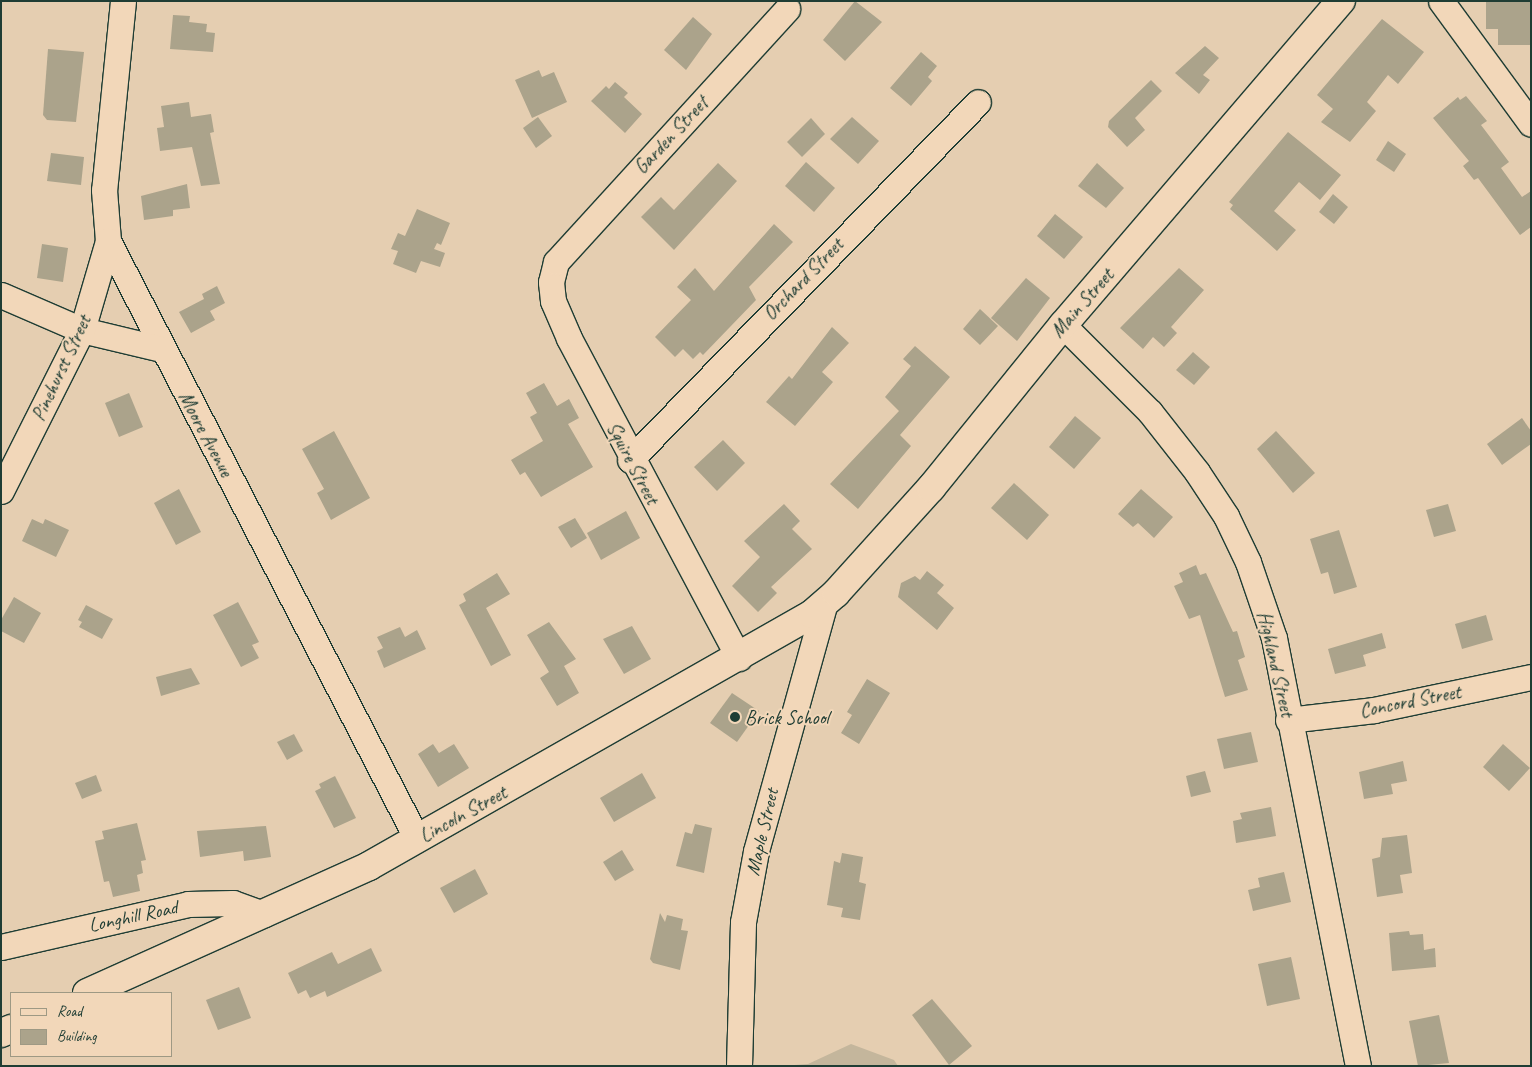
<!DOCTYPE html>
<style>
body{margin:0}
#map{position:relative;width:1532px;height:1067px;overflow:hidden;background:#e5ceb1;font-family:Caveat,sans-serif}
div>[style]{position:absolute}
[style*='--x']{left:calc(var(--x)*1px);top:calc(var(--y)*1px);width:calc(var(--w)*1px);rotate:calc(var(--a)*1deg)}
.green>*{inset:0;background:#c4b69c}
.building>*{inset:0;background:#aba38b}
.roads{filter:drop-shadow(1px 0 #1f3d34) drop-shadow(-1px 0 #1f3d34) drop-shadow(0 1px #1f3d34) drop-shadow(0 -1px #1f3d34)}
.minor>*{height:25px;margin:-12.5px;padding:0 12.5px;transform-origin:12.5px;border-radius:12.5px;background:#f2d7b9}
.secondary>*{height:28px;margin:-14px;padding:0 14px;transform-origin:14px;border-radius:14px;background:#f2d7b9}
.dots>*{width:14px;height:14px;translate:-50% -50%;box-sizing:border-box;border:2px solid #f2d7b9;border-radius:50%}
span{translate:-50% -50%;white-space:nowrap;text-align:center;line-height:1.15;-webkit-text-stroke:4px #f2d7b9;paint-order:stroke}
.street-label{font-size:20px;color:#1f3d34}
.poi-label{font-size:20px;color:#1f3d34}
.left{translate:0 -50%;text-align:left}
.frame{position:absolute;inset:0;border:2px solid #1f3d34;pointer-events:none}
.legend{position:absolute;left:10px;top:992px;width:162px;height:65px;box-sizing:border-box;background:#f2d7b9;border:1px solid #9e9984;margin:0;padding:6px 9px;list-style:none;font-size:15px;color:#1f3d34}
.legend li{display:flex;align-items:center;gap:10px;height:25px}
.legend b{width:25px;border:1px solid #9e9984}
</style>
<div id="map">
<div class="green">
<div style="clip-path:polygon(851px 1044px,894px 1060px,898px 1066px,781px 1066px,808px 1064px)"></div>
</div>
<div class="building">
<div style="clip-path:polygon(855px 1px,882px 22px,845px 61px,823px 40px)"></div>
<div style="clip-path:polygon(1486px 1px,1531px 1px,1531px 45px,1498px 45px,1498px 29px,1486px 29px)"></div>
<div style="clip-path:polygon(173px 15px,190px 16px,189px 22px,207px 24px,206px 32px,215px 33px,213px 52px,170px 49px)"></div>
<div style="clip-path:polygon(693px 17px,712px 34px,686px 70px,664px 50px)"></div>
<div style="clip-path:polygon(1382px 19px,1424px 52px,1398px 84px,1388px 75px,1367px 102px,1376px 111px,1350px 142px,1321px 122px,1333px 109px,1317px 95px)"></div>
<div style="clip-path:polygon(1205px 46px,1219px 58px,1203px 75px,1210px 80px,1199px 94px,1175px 73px)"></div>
<div style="clip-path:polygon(48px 49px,84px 52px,76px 122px,47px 120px,43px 115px)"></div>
<div style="clip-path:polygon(921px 52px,937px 66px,928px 77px,932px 81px,911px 106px,890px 88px)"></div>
<div style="clip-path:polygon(539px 70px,542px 77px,554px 72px,567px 102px,532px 118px,515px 80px)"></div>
<div style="clip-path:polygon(1151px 80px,1162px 91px,1135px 118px,1145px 130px,1127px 147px,1108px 127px,1109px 121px)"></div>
<div style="clip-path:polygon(615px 82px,628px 93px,624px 97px,642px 114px,625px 133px,591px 101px,606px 86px,609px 89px)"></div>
<div style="clip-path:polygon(1466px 96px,1487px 121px,1481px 125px,1509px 162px,1501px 168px,1522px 197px,1531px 191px,1531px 227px,1520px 235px,1478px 178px,1474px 180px,1463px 166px,1469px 161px,1433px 118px,1458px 97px,1460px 100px)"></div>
<div style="clip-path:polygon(189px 102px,191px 117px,211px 114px,214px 132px,210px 133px,220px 184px,201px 186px,192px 147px,160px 151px,157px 128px,164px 127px,161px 106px)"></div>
<div style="clip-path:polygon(538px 117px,552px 136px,536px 148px,523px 128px)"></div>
<div style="clip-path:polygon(852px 117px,879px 141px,858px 164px,830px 139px)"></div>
<div style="clip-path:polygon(811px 118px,825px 134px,802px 157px,787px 142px)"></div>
<div style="clip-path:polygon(1288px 132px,1341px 175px,1320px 200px,1299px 182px,1274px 211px,1296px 230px,1277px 251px,1230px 209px,1233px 205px,1229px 202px)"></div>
<div style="clip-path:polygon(1388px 141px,1406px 154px,1394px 172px,1376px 160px)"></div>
<div style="clip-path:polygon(51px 153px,84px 157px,81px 185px,47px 181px)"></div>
<div style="clip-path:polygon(806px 162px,835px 188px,814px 212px,785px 186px)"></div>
<div style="clip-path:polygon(718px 163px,737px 181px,674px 250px,641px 217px,661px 197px,674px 210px)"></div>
<div style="clip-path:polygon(1097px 163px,1124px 188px,1106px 208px,1078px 186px)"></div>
<div style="clip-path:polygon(187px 184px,190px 208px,173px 210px,173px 216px,144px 220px,141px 196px)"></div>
<div style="clip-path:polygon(1333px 194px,1348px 207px,1334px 224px,1319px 212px)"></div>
<div style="clip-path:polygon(417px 209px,450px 223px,441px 245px,437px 243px,434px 249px,445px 253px,440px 267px,421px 261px,416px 273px,393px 264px,398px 251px,391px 249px,398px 233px,405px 236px)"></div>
<div style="clip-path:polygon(1055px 214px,1083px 237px,1064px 259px,1037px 236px)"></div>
<div style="clip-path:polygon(774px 224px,793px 242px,749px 287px,756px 300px,703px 355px,700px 352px,693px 359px,683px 349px,675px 357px,655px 337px,691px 300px,677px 287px,695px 268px,714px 291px)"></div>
<div style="clip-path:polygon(42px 244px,68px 248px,63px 282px,37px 278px)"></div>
<div style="clip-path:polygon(1179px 268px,1204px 290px,1171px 327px,1177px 333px,1164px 347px,1153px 337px,1143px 349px,1120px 328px)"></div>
<div style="clip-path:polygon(1026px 278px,1050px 298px,1017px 341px,991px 318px)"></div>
<div style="clip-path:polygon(217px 286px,225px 303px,210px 311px,215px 320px,191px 333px,179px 312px,204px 299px,202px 294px)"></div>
<div style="clip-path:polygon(980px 309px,998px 326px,980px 345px,963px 329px)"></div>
<div style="clip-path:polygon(832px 327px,849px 343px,822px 372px,833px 382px,795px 426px,766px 402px,789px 376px,792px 379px)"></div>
<div style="clip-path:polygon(915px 346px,950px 377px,900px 435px,911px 446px,858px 509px,830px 484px,899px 411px,885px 397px,911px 366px,903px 359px)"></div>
<div style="clip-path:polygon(1193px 352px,1210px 367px,1194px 385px,1176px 370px)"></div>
<div style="clip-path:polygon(544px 383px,557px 406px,569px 399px,579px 418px,568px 424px,593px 467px,541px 497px,525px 472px,520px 475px,511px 460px,543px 441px,530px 417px,537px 413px,526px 393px)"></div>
<div style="clip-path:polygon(129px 393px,143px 427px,119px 437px,105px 403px)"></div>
<div style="clip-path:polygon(1075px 416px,1101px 438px,1074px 469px,1049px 447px)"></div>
<div style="clip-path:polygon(1522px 418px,1531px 431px,1531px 444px,1502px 465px,1487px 444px)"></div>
<div style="clip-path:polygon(334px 431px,370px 498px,331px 520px,317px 493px,324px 489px,302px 449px)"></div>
<div style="clip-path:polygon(1276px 431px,1315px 473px,1293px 493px,1257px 449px)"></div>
<div style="clip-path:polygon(723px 440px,745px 463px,717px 491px,694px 467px)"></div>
<div style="clip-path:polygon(1014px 483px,1049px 515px,1027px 540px,991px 508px)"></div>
<div style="clip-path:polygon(179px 489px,201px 532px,176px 545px,154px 503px)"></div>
<div style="clip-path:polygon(1141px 489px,1173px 517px,1154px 538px,1138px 523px,1133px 527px,1118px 514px)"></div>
<div style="clip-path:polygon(784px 504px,800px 521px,792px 529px,812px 549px,771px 587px,777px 593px,758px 612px,732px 586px,760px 557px,744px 541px)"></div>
<div style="clip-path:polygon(1448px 504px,1456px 531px,1434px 537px,1426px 510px)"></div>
<div style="clip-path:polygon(626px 511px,640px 538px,601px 560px,587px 533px)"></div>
<div style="clip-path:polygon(575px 518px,587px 538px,571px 548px,558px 527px)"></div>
<div style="clip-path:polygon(32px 519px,43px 524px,45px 519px,69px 530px,56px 557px,22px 541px)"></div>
<div style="clip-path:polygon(1339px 530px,1357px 587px,1334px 594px,1328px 572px,1321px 574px,1310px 539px)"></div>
<div style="clip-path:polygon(1196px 565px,1200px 575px,1206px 573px,1233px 632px,1237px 631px,1245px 657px,1238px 660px,1248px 690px,1225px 697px,1200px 615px,1189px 619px,1174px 586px,1183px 582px,1179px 573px)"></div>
<div style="clip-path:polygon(927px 571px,944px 585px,937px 593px,954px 608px,937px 630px,898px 597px,901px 583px,915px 576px,920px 580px)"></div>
<div style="clip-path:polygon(497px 573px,510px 594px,486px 608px,511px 655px,491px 666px,459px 605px,466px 601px,463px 594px)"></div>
<div style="clip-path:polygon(14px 597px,41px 613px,24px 643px,1px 631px,1px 620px)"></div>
<div style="clip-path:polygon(238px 602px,259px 642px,252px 645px,259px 658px,241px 667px,213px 615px)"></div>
<div style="clip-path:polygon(86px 605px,113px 619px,102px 639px,79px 627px,82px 622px,78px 620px)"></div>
<div style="clip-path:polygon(1486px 615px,1493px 640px,1462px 649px,1455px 624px)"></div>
<div style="clip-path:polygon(549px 622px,576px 659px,564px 666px,579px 693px,557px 706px,540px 678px,549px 672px,527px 635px)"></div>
<div style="clip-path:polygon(632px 626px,651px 659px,624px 674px,603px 639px)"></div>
<div style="clip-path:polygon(400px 627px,405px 637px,417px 630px,426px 649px,384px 668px,377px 651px,383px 648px,377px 637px)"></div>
<div style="clip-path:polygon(1382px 633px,1386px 648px,1363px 655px,1366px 666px,1335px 674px,1328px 649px)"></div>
<div style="clip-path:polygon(191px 668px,200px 684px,161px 696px,156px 677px)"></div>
<div style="clip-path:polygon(867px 679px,890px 693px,859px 744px,841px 733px,852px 715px,847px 712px)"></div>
<div style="clip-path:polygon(732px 693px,759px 711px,737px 742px,710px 723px)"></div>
<div style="clip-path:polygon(1251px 732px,1258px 762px,1224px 769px,1217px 739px)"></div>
<div style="clip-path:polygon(294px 734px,303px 751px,287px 760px,277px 742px)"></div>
<div style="clip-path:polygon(433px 744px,439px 753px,454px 744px,469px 768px,438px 787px,418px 754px)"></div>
<div style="clip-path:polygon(1503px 744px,1530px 768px,1509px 791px,1483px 767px)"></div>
<div style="clip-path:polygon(1403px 761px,1407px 781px,1391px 784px,1393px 794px,1364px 799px,1359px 772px)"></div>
<div style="clip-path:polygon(1205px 771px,1211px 792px,1191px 797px,1186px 776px)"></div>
<div style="clip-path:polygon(642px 773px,656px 798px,614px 822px,600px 798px)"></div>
<div style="clip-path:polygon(96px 775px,102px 791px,82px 799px,75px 783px)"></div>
<div style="clip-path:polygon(335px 776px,356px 818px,334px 828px,315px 791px,321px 788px,319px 784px)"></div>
<div style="clip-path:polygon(1271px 807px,1276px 836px,1236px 843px,1233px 821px,1242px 819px,1240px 813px)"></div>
<div style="clip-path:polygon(137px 823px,146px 860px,141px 861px,143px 873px,137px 875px,140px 891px,113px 897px,109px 881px,104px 882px,95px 841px,104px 839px,102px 831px)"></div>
<div style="clip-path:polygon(695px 824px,712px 828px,704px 873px,676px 866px,685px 832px,692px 834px)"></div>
<div style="clip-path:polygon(266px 826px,271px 857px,244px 861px,243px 851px,200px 857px,197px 831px)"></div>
<div style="clip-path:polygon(1407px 835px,1412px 873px,1400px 875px,1403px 893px,1377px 897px,1372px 859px,1380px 857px,1382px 838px)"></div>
<div style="clip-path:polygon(622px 850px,634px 870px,615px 881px,603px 862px)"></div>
<div style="clip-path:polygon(842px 853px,863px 857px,859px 882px,866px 884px,860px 920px,841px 917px,843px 908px,827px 905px,834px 861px,840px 863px)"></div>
<div style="clip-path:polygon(475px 869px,488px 894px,454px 913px,440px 888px)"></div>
<div style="clip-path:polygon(1284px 872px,1291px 902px,1253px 911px,1248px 890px,1260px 887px,1258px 878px)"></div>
<div style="clip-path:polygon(660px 913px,665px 922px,667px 915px,683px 919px,681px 930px,688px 931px,680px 970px,653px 963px,650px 959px)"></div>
<div style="clip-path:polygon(1409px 931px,1410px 935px,1423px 934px,1424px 950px,1435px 948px,1436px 967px,1392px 971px,1389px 933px)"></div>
<div style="clip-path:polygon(371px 948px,382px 971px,327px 997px,325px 991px,310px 998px,306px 990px,298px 994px,288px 973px,332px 952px,338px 964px)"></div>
<div style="clip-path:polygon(1291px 957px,1300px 999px,1267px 1006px,1258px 964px)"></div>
<div style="clip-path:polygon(239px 987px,251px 1018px,218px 1030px,206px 1000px)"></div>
<div style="clip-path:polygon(932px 999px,972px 1046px,949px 1065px,912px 1015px)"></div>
<div style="clip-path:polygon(1439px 1015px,1449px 1063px,1418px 1066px,1409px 1021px)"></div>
</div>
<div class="roads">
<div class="minor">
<div style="--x:123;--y:1;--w:190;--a:95.7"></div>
<div style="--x:104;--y:190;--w:51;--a:85.5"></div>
<div style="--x:108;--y:241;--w:673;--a:62.67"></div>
<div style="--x:1441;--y:1;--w:152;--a:53.8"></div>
<div style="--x:1;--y:295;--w:88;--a:23.4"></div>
<div style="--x:82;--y:330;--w:81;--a:13.5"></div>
<div style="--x:1063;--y:325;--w:123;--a:45"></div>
<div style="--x:1150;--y:412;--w:76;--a:51.9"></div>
<div style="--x:1197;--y:472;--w:53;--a:56.6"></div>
<div style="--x:1226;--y:516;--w:51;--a:64.4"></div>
<div style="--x:1248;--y:562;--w:80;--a:71.1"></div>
<div style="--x:1274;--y:638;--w:436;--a:78.9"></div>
<div style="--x:630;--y:460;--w:499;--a:-45.8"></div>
<div style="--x:1;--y:491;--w:180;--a:-63.3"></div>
<div style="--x:82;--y:330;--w:93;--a:-73.7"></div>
<div style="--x:739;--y:658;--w:362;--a:-118"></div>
<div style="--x:569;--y:338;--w:40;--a:-113.4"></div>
<div style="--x:553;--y:301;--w:19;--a:-96"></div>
<div style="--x:551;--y:282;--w:21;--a:-76"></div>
<div style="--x:556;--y:262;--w:343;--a:-47.6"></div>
<div style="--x:1288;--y:720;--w:87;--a:-6.6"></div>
<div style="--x:1374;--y:710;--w:160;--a:-11.9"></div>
<div style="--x:1;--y:947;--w:192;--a:-12.9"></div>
<div style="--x:188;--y:904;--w:45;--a:-1.3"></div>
<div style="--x:233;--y:903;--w:33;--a:20"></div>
<div style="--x:739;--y:1066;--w:144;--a:-88.4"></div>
<div style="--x:743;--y:922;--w:72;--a:-79.6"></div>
<div style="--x:756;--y:851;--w:255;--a:-74.5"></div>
</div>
<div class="secondary">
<div style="--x:87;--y:993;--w:309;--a:-24.2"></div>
<div style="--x:369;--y:866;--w:510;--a:-29.63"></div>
<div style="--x:812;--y:614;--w:32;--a:-41"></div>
<div style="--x:836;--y:593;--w:142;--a:-47.9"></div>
<div style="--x:931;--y:488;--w:210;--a:-51"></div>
<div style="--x:1063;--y:325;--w:427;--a:-49.4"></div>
<div style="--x:1;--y:1033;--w:11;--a:-22"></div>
</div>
</div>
<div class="dots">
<div style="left:735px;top:717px;background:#1f3d34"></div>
</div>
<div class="street-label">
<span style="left:671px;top:135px;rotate:-47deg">Garden Street</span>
<span style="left:803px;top:279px;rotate:-46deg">Orchard Street</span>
<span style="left:1082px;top:303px;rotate:-49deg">Main Street</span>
<span style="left:61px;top:368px;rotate:-65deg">Pinehurst Street</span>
<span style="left:206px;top:434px;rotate:62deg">Moore Avenue</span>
<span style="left:633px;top:463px;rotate:62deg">Squire Street</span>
<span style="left:1276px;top:664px;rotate:77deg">Highland Street</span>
<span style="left:1410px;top:701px;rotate:-11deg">Concord Street</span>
<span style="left:463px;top:814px;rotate:-29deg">Lincoln Street</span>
<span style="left:762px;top:832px;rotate:-77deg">Maple Street</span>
<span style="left:133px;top:916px;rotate:-12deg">Longhill Road</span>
</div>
<div class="poi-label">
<span class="left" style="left:745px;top:717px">Brick School</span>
</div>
<div class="frame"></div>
<ul class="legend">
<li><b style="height:6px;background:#f2d7b9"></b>Road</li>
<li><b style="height:14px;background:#aba38b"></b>Building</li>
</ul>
</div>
